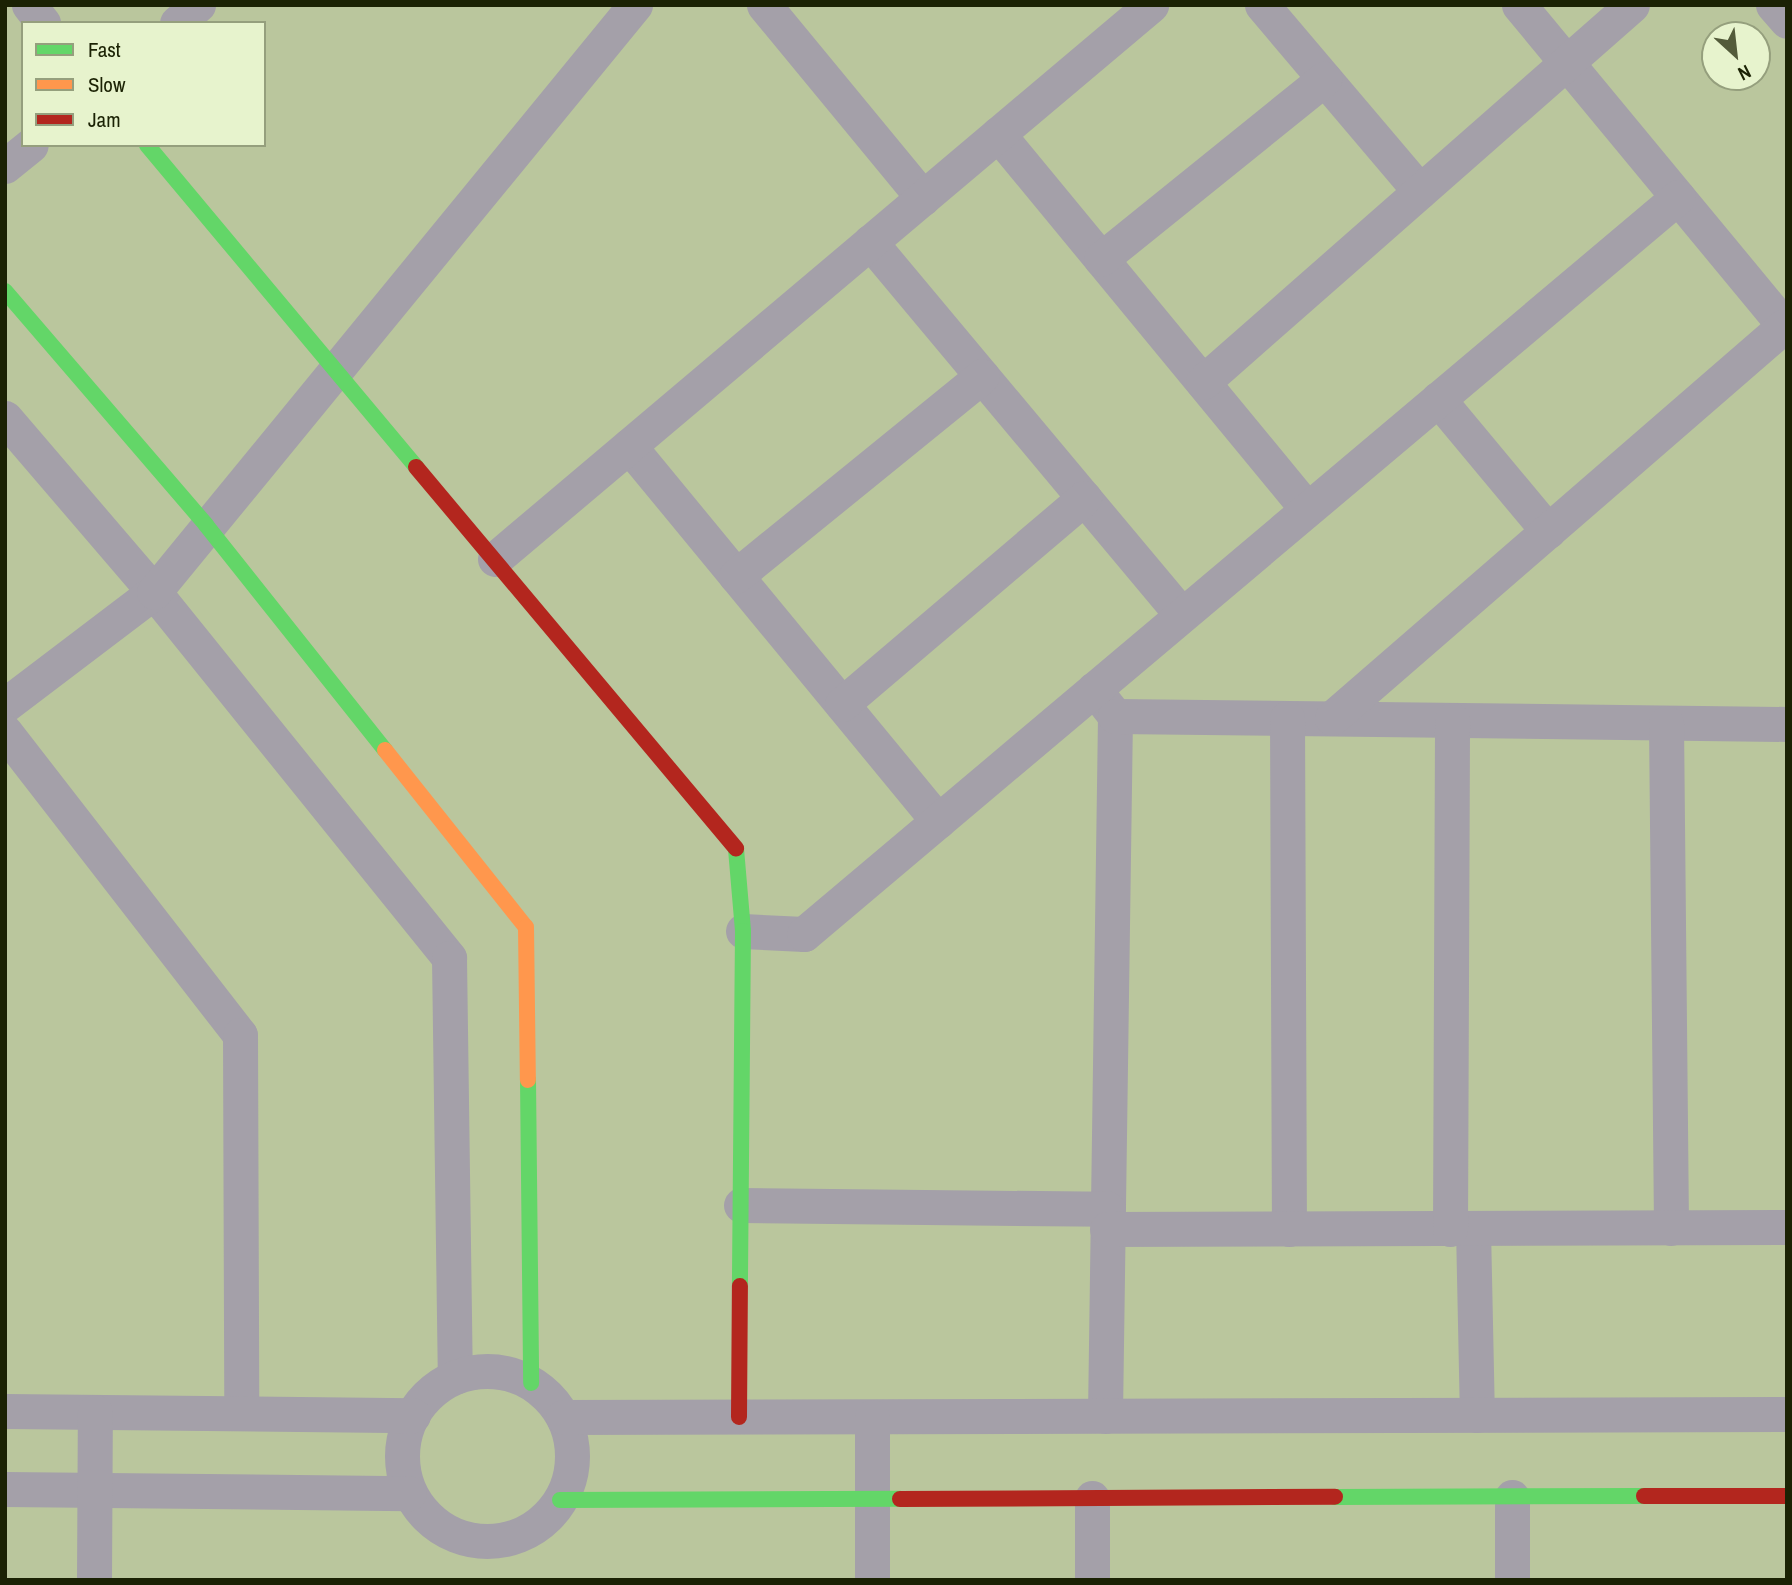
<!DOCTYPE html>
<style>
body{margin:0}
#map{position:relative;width:1792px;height:1585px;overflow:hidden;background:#bac69d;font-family:"Archivo Narrow",sans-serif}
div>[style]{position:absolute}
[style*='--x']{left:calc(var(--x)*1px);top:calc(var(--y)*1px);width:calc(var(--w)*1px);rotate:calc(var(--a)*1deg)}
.street>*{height:35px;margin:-17.5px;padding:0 17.5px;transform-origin:17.5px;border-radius:17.5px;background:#a4a0a9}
.street>.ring{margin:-17.5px;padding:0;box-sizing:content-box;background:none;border:35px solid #a4a0a9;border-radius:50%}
.fast>*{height:16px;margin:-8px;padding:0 8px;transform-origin:8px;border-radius:8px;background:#63d668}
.slow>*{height:16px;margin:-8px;padding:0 8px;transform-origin:8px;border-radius:8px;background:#ff974d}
.jam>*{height:16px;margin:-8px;padding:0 8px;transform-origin:8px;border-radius:8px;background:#b3261e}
span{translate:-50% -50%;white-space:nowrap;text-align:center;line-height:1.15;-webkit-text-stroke:5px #e7f3cd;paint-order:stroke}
.frame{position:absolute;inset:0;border:7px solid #1b2204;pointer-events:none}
.legend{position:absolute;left:21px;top:21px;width:245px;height:126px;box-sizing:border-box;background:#e7f3cd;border:2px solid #959f7d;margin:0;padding:9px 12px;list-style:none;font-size:21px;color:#1b2204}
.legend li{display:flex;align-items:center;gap:14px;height:35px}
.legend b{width:35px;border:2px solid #959f7d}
.north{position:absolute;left:1701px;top:21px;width:70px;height:70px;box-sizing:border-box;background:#e7f3cd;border:2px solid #959f7d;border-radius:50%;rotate:153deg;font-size:19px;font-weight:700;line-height:28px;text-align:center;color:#1b2204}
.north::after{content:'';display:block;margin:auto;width:24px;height:32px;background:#535b3a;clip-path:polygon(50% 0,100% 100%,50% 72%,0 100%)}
</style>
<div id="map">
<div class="street">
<div style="--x:29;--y:5;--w:23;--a:52"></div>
<div style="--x:764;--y:5;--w:250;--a:50.5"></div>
<div style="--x:1262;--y:5;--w:244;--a:49.7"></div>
<div style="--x:1519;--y:5;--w:420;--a:50.4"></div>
<div style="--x:1773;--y:5;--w:21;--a:49"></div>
<div style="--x:177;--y:23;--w:28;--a:-41"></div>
<div style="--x:998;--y:134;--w:486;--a:50.5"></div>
<div style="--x:5;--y:166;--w:33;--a:-39"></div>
<div style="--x:870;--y:242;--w:486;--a:50.1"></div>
<div style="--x:1101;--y:259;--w:287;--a:-38.9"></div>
<div style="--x:1203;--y:382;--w:571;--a:-41.31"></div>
<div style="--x:1438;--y:399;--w:172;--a:50.2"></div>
<div style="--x:5;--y:418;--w:229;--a:49.4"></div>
<div style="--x:154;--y:592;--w:470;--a:51.1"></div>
<div style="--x:449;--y:958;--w:419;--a:89.2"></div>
<div style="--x:629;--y:446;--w:486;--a:50.5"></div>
<div style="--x:495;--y:559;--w:859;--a:-40.18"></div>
<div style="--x:736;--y:576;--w:317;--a:-39.1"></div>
<div style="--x:1094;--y:689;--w:34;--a:52"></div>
<div style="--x:1115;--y:716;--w:700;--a:90.82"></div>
<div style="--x:842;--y:704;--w:318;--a:-40.4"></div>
<div style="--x:5;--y:705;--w:187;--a:-37.2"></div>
<div style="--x:154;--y:592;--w:759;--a:-50.67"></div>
<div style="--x:1115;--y:716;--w:672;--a:0.68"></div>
<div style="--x:1287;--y:718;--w:511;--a:89.78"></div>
<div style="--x:1332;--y:718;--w:598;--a:-40.93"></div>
<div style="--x:1666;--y:723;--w:505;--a:89.43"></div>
<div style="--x:5;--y:732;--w:383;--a:52.2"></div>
<div style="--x:240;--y:1035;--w:378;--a:89.8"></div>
<div style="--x:743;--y:931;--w:61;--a:2.8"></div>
<div style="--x:804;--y:934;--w:1143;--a:-40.14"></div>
<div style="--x:741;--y:1205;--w:367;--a:0.6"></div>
<div style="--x:1473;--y:1228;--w:187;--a:88.8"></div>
<div style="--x:1107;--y:1229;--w:680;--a:-0.17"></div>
<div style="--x:1450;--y:1229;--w:509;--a:-89.77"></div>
<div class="ring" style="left:402px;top:1371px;width:135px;height:135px"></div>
<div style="--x:5;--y:1411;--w:408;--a:0.6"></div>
<div style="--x:563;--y:1417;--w:1224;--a:-0.14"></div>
<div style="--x:872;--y:1417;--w:163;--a:90"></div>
<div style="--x:5;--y:1489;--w:404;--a:0.6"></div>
<div style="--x:1092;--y:1498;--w:82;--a:90"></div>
<div style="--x:94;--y:1580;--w:168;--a:-89.7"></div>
<div style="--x:1512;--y:1580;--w:83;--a:-90"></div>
</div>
<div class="fast">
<div style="--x:147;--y:145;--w:420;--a:50.1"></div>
<div style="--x:5;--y:291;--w:308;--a:49.3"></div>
<div style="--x:206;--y:525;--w:288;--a:51.5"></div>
<div style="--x:736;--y:849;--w:82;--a:85.1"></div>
<div style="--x:743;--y:931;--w:355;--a:90.5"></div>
<div style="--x:528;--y:1080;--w:303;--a:89.4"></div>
<div style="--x:1335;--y:1497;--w:309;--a:-0.2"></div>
<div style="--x:560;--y:1500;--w:340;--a:-0.2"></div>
</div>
<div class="slow">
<div style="--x:385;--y:750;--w:226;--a:51.5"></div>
<div style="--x:526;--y:927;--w:153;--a:89.3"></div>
</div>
<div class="jam">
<div style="--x:416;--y:467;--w:498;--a:50"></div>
<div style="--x:739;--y:1417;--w:131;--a:-89.6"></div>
<div style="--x:1644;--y:1496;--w:143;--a:0"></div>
<div style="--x:900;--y:1499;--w:435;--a:-0.3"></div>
</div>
<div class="frame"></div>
<ul class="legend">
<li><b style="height:9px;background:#63d668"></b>Fast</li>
<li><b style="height:9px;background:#ff974d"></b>Slow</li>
<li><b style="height:9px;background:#b3261e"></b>Jam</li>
</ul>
<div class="north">N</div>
</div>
